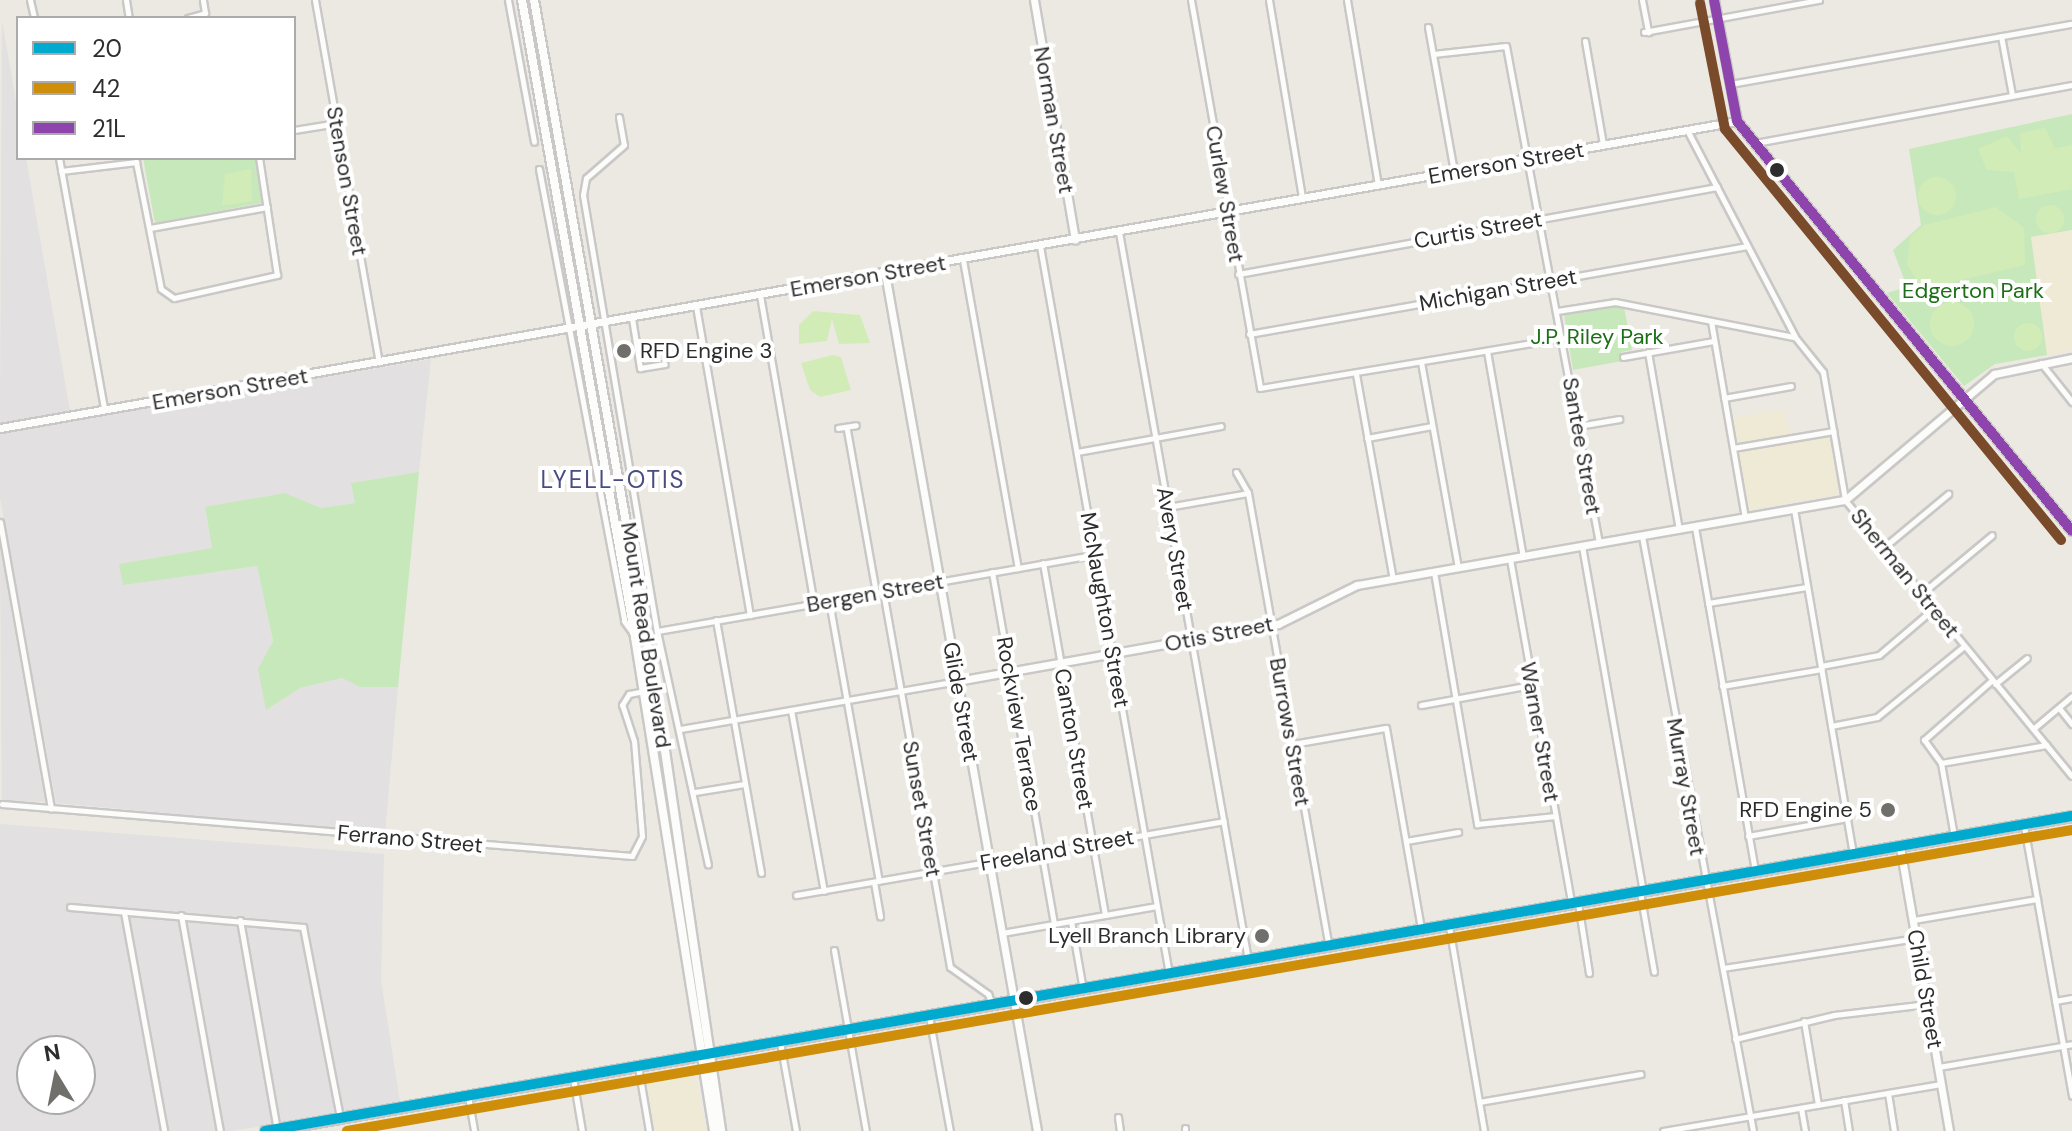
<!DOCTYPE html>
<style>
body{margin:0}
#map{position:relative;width:2072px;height:1131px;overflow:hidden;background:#ece9e2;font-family:"DM Sans",sans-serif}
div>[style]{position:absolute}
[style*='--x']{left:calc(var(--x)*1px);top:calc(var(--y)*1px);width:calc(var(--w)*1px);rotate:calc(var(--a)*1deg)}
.industrial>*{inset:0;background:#e2e0e1}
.education>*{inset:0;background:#efead6}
.green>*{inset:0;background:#c7e8ba}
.pitch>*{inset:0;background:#d2ecb7}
.round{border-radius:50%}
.roads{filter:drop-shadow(2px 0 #c9c8c7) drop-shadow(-2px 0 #c9c8c7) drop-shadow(0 2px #c9c8c7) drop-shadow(0 -2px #c9c8c7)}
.minor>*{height:5px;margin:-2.5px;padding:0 2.5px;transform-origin:2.5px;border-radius:2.5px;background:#fcfcfb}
.tertiary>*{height:7px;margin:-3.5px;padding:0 3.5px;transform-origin:3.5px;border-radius:3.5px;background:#fcfcfb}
.secondary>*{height:8px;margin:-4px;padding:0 4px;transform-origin:4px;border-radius:4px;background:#fcfcfb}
.primary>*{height:9px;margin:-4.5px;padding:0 4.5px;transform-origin:4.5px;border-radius:4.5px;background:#e9e6d4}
.bus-1>*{height:10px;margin:-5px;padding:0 5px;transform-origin:5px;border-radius:5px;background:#00a9ce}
.bus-2>*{height:10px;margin:-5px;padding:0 5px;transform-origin:5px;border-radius:5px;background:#cf8e09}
.bus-3>*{height:10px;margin:-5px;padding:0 5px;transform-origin:5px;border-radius:5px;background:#8e44ad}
.bus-4>*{height:10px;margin:-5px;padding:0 5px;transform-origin:5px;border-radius:5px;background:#7a4b2a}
.dots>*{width:22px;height:22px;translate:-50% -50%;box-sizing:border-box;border:4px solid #fff;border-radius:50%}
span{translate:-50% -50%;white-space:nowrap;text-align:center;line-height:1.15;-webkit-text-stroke:8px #fff;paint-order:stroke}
.street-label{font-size:22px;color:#2d2d2d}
.park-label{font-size:22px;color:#1d6f17}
.poi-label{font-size:22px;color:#2d2d2d}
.left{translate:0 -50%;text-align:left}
.right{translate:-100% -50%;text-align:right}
.neighbourhood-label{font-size:24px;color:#4a4c80;letter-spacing:2px}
.legend{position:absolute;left:16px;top:16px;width:280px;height:144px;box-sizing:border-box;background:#fff;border:2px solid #ababab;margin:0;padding:10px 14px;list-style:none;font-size:24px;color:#2d2d2d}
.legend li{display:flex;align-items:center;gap:16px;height:40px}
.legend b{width:40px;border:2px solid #ababab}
.north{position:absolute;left:16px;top:1035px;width:80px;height:80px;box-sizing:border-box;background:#fff;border:2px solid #ababab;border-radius:50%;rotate:350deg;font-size:22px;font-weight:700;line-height:32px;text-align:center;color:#2d2d2d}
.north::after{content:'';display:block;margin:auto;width:28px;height:36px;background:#706f6c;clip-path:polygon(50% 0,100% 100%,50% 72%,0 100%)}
</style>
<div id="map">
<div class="industrial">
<div style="clip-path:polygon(2px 20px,18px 113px,18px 158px,26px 158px,70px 411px,0 424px)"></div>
<div style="clip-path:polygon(431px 359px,419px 472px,352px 483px,355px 503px,321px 508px,285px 493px,205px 508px,212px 548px,119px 564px,219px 572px,257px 566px,273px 641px,258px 669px,267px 709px,300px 688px,342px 678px,360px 687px,398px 687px,385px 833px,56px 803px,0 498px,0 433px)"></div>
<div style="clip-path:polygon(0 548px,45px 802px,3px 801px,2px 816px)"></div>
<div style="clip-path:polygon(evenodd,0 824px,384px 854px,381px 980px,400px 1102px,233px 1131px,0 1131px,0 824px,32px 1051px,80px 1051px,80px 1099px,32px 1099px,32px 1051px)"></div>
</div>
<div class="education">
<div style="clip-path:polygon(2072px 230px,2072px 350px,2047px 355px,2030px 237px)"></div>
<div style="clip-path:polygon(1784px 409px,1792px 441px,1829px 435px,1839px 494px,1749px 510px,1733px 418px)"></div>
<div style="clip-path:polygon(694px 1066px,706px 1131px,655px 1131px,645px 1075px)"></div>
</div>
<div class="green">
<div style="clip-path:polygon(2072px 114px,2072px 230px,2031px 237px,2047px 355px,1995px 364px,1964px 386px,1887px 293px,1907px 287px,1893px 250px,1921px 225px,1909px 149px)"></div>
<div style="clip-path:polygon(143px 158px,255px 158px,262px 203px,155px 223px)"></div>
<div style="clip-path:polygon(1610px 306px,1624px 307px,1632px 350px,1621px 352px,1622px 361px,1573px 370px,1564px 314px)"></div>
<div style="clip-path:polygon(419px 472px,398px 687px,360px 687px,342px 678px,300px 688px,266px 710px,258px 669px,273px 641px,257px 566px,123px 585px,119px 564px,212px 548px,205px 507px,285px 493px,321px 508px,355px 503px,351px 483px)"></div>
</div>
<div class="pitch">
<div style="clip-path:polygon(2045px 128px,2055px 148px,2072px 145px,2072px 189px,2019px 199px,2014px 172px,1987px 170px,1978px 149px,2007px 136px,2021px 154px,2020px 133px)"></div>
<div style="clip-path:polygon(251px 169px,252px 201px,222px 206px,225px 174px)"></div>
<div class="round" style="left:1918px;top:177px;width:38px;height:38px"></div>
<div class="round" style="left:2036px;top:205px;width:28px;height:28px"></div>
<div style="clip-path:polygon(1996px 207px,2024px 228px,2025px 265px,1923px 289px,1907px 265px,1910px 237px,1924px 225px)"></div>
<div class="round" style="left:1930px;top:302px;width:44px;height:44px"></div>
<div style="clip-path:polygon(813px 311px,860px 315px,870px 343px,839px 344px,832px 319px,827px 341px,799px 344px,799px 325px)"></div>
<div class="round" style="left:2014px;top:323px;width:28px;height:28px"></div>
<div style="clip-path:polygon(833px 355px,841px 357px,851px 390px,820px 397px,810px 390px,801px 363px)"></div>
</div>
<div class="roads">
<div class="minor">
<div style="--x:30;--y:0;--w:18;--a:77"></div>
<div style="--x:126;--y:0;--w:18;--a:81"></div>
<div style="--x:315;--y:0;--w:368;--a:80"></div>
<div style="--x:508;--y:0;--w:144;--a:79.6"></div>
<div style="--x:1191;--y:0;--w:394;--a:79.9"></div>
<div style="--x:1260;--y:388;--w:307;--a:-9.4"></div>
<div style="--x:1269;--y:0;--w:201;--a:80.5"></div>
<div style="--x:1347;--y:0;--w:188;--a:80.5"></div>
<div style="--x:1642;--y:0;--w:33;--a:79"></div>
<div style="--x:188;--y:18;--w:18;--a:-16"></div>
<div style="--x:205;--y:13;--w:13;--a:-99"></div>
<div style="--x:1428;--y:27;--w:146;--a:79.8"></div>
<div style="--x:1644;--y:32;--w:178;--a:-10.4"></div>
<div style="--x:2001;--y:36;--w:60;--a:79.4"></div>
<div style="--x:1585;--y:41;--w:105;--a:80.1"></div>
<div style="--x:1433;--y:54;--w:73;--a:-6.3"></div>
<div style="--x:1506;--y:46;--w:506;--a:79.4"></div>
<div style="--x:1730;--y:84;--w:347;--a:-10"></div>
<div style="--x:619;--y:117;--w:28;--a:80"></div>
<div style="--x:624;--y:145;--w:50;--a:139"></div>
<div style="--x:586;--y:178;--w:17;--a:100"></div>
<div style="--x:583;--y:195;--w:442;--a:80.4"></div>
<div style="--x:657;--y:631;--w:239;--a:77.7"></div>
<div style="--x:294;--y:130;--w:44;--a:-9.2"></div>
<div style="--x:1687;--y:130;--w:233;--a:62.4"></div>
<div style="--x:1795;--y:337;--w:45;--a:51.3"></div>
<div style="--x:1823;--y:372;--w:130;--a:80.2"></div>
<div style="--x:1845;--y:500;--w:357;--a:50.6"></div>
<div style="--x:1755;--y:143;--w:322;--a:-10.4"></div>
<div style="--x:59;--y:158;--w:255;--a:79.8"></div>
<div style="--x:539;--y:169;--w:460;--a:79.3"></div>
<div style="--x:624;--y:621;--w:19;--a:54"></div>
<div style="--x:61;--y:171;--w:76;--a:-6.8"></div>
<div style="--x:136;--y:162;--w:129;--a:78.9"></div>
<div style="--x:161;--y:289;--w:16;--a:35"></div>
<div style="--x:174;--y:298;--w:106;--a:-12.6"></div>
<div style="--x:277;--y:275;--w:118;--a:-98.7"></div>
<div style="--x:150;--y:228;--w:119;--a:-10.2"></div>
<div style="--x:1119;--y:232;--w:739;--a:79.95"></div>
<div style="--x:1040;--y:246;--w:739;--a:79.95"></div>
<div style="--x:963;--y:260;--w:313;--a:79.9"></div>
<div style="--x:1238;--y:274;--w:487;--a:-10.3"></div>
<div style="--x:760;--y:295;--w:313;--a:80.1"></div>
<div style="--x:696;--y:306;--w:314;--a:80.1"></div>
<div style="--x:1557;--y:311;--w:59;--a:-8.8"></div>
<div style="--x:1615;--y:302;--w:182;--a:11.1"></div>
<div style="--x:632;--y:318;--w:51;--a:80.9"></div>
<div style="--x:640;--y:368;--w:25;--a:-9"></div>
<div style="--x:1711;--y:321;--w:200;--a:80.2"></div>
<div style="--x:1249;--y:334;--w:506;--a:-10.02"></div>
<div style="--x:1487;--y:351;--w:209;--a:80.1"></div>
<div style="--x:1648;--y:352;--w:180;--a:80.1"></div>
<div style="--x:1623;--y:357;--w:92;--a:-10"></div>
<div style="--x:1421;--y:362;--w:209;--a:79.8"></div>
<div style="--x:2041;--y:363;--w:50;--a:51.5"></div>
<div style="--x:1356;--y:374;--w:208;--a:79.8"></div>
<div style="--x:1724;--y:398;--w:68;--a:-10.2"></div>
<div style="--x:1578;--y:426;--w:42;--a:-9.7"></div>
<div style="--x:838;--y:428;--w:18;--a:-9"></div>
<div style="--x:847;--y:430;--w:166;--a:79.9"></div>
<div style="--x:1367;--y:438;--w:66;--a:-10.5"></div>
<div style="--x:1733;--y:448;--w:102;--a:-9.6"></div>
<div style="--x:1077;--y:452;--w:146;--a:-10.2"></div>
<div style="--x:1236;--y:472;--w:24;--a:60"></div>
<div style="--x:1248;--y:493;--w:460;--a:79.9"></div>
<div style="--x:1167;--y:507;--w:82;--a:-9.8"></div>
<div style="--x:1794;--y:509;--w:350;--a:80.3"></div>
<div style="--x:0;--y:522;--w:291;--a:79.9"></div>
<div style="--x:1695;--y:527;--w:349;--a:80.1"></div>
<div style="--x:1642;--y:536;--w:605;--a:79.43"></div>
<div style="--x:1582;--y:546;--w:350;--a:80"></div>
<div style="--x:1883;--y:548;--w:85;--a:-39.7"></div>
<div style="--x:1510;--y:559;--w:349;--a:79.9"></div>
<div style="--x:1043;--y:563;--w:357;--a:80"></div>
<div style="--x:992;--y:572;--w:357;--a:80"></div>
<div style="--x:1434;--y:572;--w:256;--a:80.3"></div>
<div style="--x:1477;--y:824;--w:79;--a:-5.8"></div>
<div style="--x:883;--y:591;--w:382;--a:79.9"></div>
<div style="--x:950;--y:967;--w:47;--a:35.4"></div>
<div style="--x:988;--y:994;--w:11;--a:68"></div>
<div style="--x:1921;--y:594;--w:92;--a:-39.7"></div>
<div style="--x:829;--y:601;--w:284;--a:79.9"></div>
<div style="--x:1708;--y:603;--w:100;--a:-9.2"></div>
<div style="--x:716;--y:620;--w:257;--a:79.9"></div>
<div style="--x:657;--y:631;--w:444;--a:-9.9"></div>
<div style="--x:1821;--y:666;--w:59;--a:-10.7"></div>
<div style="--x:1879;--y:655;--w:71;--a:-40.4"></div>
<div style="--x:1995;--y:684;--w:41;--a:-39.1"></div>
<div style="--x:1722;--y:686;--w:101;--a:-9.6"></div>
<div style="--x:1421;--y:705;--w:112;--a:-10.3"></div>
<div style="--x:2059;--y:708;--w:21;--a:51"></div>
<div style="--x:791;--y:710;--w:184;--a:79.7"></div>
<div style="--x:1831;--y:726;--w:47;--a:-11.1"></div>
<div style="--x:1877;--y:717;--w:112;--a:-39.2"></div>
<div style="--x:680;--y:729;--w:281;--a:-9.8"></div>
<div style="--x:2033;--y:729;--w:51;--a:-40.2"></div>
<div style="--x:1292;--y:744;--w:95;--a:-9.7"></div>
<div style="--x:1386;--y:728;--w:204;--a:80.1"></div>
<div style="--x:1941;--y:763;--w:107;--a:-9.7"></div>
<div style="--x:695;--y:792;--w:50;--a:-9.3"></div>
<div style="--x:2;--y:804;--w:632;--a:4.72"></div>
<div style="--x:632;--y:856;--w:22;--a:-63"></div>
<div style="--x:642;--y:836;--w:95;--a:-94.8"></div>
<div style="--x:634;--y:741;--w:38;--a:-108"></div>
<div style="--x:622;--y:705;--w:13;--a:-58"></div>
<div style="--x:629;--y:694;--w:15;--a:-11"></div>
<div style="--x:2024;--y:826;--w:274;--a:79.9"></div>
<div style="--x:1748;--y:836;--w:101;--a:-10.3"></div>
<div style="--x:1954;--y:836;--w:74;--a:-100.1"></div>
<div style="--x:1941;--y:763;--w:29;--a:-126"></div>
<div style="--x:1924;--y:740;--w:91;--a:-41.4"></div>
<div style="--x:1406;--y:841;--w:53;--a:-9.8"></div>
<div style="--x:874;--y:882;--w:35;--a:80"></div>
<div style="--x:1640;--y:892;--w:81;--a:80.1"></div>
<div style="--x:796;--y:895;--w:434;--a:-9.8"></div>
<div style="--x:1578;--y:903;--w:71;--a:81.1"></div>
<div style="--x:70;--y:907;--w:234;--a:4.9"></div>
<div style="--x:303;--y:927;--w:194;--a:79"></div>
<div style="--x:124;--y:912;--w:223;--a:79.6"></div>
<div style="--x:181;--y:915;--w:219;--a:79.8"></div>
<div style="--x:240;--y:920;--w:213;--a:80"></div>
<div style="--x:1913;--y:920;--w:126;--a:-9.6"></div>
<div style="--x:1071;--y:921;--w:70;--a:80.1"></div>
<div style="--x:1449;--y:926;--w:208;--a:80.3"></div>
<div style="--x:1002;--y:933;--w:157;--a:-9.9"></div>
<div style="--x:834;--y:950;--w:184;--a:80"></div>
<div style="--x:1723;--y:968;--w:195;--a:-8.8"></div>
<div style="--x:2055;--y:1001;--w:17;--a:-10"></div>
<div style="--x:929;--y:1016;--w:117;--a:79.7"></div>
<div style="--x:1804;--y:1021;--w:85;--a:80.5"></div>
<div style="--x:1735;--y:1039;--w:102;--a:-13.6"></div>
<div style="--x:1834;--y:1015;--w:94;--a:-6.7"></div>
<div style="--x:780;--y:1042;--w:90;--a:79.8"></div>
<div style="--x:638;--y:1066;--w:66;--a:80.4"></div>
<div style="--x:1938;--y:1067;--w:136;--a:-9.7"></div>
<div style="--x:573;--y:1078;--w:54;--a:80.4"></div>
<div style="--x:1888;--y:1093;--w:38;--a:81"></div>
<div style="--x:468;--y:1096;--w:36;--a:80"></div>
<div style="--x:1844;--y:1100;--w:31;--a:81"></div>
<div style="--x:1479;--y:1102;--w:164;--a:-9.8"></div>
<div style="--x:1801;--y:1108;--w:23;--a:80"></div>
<div style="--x:1118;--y:1117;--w:14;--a:82"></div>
<div style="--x:1185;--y:1128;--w:3;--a:90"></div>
<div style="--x:1663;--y:1131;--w:282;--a:-9.6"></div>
</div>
<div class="tertiary">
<div style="--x:1034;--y:0;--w:243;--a:80.3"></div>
<div style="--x:1714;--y:0;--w:123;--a:79.2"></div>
<div style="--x:1737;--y:121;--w:529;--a:50.75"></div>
<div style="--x:885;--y:273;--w:871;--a:79.95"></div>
<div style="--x:0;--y:428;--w:1764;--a:-10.02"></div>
<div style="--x:957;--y:681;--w:326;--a:-10.1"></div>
<div style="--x:1278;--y:624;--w:88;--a:-26.3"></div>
<div style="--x:1357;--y:585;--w:495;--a:-9.9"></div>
<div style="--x:1845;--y:500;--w:195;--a:-40.2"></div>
<div style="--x:1994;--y:374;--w:80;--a:-11.6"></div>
<div style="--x:1900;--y:847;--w:288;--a:80.2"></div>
</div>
<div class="secondary">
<div style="--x:522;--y:0;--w:647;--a:79.94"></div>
<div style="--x:635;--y:637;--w:500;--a:80.91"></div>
<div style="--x:534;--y:0;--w:721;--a:80.02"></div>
<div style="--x:659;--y:710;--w:426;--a:81.6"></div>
</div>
<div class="primary">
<div style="--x:265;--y:1131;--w:1834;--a:-9.89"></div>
</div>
</div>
<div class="bus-1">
<div style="--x:265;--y:1131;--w:1834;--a:-9.89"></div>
</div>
<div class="bus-2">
<div style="--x:347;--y:1131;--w:1751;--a:-9.9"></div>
</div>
<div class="bus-3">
<div style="--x:1714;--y:0;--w:123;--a:79.2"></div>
<div style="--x:1737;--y:121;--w:529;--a:50.75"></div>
</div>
<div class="bus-4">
<div style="--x:1700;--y:3;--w:128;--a:78.8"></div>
<div style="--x:1725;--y:129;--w:531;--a:50.73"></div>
</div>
<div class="dots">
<div style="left:1777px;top:170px;background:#2d2d2d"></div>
<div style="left:624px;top:351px;background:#706f6c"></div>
<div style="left:1888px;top:810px;background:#706f6c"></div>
<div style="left:1262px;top:936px;background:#706f6c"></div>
<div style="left:1026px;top:998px;background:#2d2d2d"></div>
</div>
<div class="street-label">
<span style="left:1054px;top:120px;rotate:80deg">Norman Street</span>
<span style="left:1506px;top:163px;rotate:-10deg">Emerson Street</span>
<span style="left:347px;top:181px;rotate:80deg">Stenson Street</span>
<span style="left:1225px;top:194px;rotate:80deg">Curlew Street</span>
<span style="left:1478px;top:230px;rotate:-10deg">Curtis Street</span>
<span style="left:868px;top:276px;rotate:-10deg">Emerson Street</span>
<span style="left:1498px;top:290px;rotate:-10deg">Michigan Street</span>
<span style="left:230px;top:389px;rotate:-10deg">Emerson Street</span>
<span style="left:1582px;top:446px;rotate:80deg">Santee Street</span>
<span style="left:1175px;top:549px;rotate:80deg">Avery Street</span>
<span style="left:1905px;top:573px;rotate:51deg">Sherman Street</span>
<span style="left:875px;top:593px;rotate:-10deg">Bergen Street</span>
<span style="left:1105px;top:610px;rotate:80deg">McNaughton Street</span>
<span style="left:1219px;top:634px;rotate:-11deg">Otis Street</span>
<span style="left:646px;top:635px;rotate:81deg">Mount Read Boulevard</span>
<span style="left:961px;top:702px;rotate:80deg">Glide Street</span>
<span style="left:1019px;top:724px;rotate:80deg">Rockview Terrace</span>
<span style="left:1290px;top:732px;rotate:80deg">Burrows Street</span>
<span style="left:1540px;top:732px;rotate:80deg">Warner Street</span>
<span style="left:1074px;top:739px;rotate:80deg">Canton Street</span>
<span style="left:1686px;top:787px;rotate:80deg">Murray Street</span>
<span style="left:922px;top:809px;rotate:80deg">Sunset Street</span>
<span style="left:410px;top:839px;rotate:5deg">Ferrano Street</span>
<span style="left:1057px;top:850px;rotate:-10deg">Freeland Street</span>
<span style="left:1925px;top:989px;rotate:80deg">Child Street</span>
</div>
<div class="park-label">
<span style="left:1973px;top:291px">Edgerton Park</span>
<span style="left:1597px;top:337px">J.P. Riley Park</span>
</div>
<div class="poi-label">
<span class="left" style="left:640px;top:351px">RFD Engine 3</span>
<span class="right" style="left:1872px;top:810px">RFD Engine 5</span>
<span class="right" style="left:1246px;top:936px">Lyell Branch Library</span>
</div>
<div class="neighbourhood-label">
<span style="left:613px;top:480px">LYELL-OTIS</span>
</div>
<ul class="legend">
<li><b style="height:10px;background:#00a9ce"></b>20</li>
<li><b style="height:10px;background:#cf8e09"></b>42</li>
<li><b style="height:10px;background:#8e44ad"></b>21L</li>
</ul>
<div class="north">N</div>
</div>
